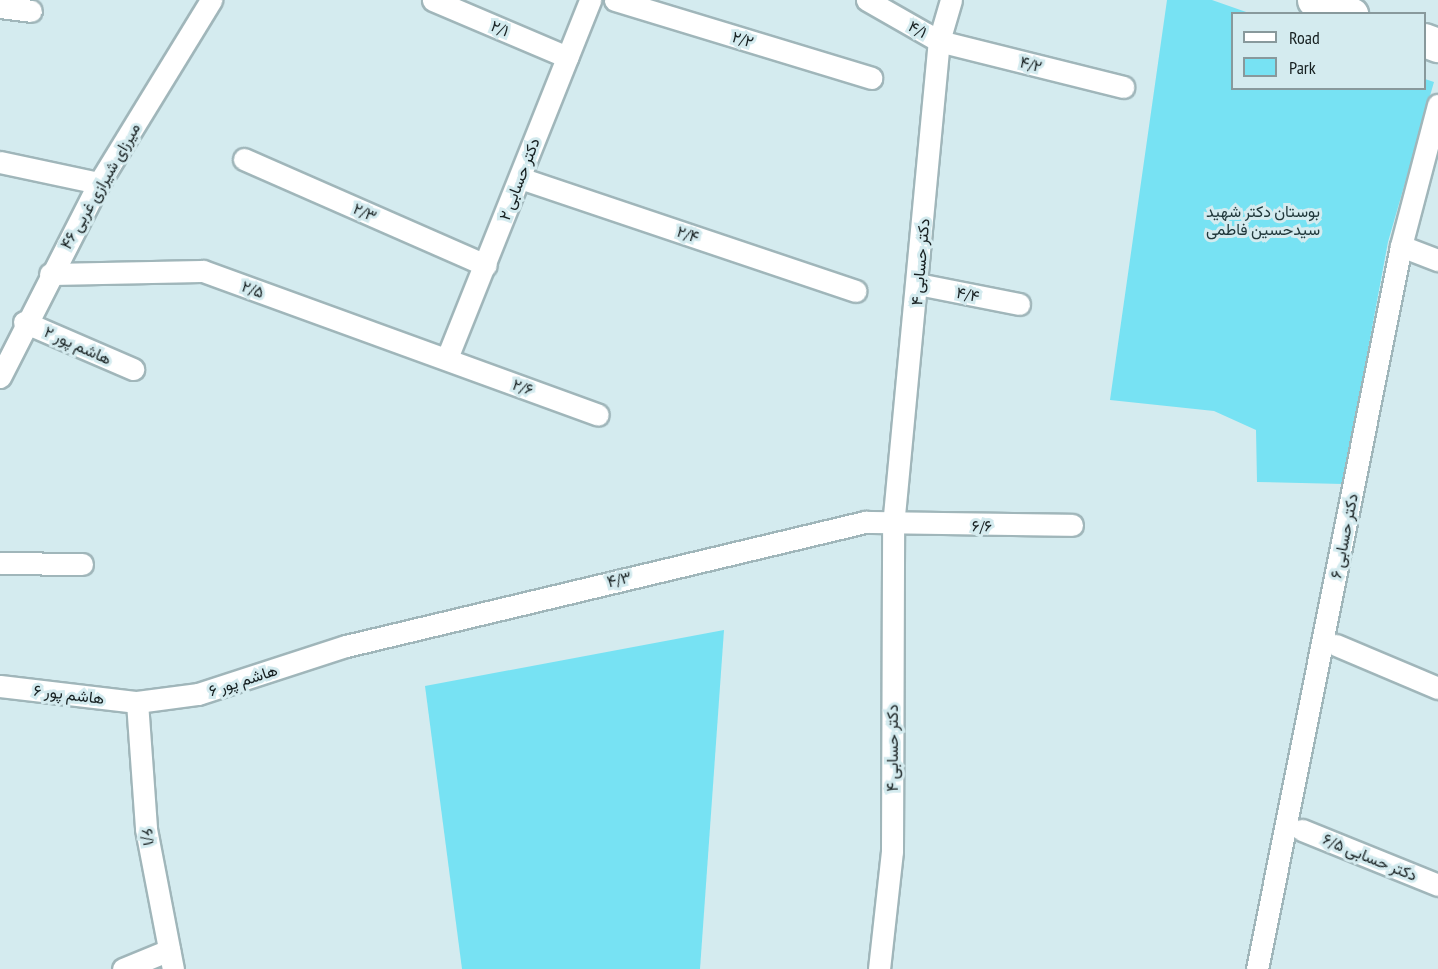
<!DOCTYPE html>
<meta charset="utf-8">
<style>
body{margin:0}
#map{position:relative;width:1438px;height:969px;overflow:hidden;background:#d4ebef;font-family:"PT Sans Narrow",Vazirmatn,sans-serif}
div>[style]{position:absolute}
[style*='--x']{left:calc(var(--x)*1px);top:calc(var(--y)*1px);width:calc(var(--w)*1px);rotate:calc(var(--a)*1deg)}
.green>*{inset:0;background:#77e2f3}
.roads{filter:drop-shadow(2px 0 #a0b6ba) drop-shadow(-2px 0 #a0b6ba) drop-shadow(0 2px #a0b6ba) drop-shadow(0 -2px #a0b6ba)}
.minor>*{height:21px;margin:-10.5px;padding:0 10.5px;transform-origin:10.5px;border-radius:10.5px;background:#fff}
.primary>*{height:33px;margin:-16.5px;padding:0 16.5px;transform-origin:16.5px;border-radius:16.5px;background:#fff}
span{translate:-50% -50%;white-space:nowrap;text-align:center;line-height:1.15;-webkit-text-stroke:6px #d4ebef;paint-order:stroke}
.street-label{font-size:16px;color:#161f20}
.park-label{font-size:16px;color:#21383b}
.legend{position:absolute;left:1231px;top:12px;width:195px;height:78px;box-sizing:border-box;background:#d4ebef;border:2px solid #88999c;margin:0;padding:8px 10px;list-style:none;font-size:18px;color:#161f20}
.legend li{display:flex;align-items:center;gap:12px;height:30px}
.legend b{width:30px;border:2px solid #88999c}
</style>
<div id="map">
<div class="green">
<div style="clip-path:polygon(1167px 0,1212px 0,1249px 13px,1232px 14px,1232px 88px,1424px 88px,1425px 79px,1434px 82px,1388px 242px,1343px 484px,1257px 482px,1256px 430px,1214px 411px,1110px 400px)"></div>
<div style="clip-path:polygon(724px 630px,700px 969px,462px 969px,425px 686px)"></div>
</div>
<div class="roads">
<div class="minor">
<div style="--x:433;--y:0;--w:146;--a:23"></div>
<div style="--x:615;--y:0;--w:268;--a:16.9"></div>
<div style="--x:867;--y:0;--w:83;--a:29.7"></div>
<div style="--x:939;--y:41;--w:190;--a:14"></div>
<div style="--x:0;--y:7;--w:31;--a:7"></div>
<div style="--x:244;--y:159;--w:264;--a:23.7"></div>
<div style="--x:0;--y:162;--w:101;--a:12"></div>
<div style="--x:520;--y:178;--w:354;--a:18.6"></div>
<div style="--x:1401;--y:246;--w:40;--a:21"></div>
<div style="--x:50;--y:274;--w:153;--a:-1.1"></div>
<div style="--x:203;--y:271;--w:420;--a:20"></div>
<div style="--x:918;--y:284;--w:103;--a:11.2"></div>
<div style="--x:24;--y:322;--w:119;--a:23.3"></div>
<div style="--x:447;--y:358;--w:386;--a:-68.2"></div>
<div style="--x:0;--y:377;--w:218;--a:-63"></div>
<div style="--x:99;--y:183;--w:215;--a:-58.5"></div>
<div style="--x:0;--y:563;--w:82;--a:0.7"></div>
<div style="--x:1336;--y:645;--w:111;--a:22.9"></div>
<div style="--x:0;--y:686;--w:138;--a:6.7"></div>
<div style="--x:137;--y:702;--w:62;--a:-7.5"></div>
<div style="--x:198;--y:694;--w:156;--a:-18"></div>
<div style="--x:346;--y:646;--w:534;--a:-13.44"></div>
<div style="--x:865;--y:522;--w:207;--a:0.8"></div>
<div style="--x:137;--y:702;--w:127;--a:85.9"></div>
<div style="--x:146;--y:829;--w:143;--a:79.1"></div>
<div style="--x:1302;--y:830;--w:147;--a:22"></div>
<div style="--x:123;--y:969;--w:50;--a:-22.4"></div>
<div style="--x:879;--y:969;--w:119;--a:-83.7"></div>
<div style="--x:892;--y:851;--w:325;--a:-89.8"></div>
<div style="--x:893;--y:526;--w:487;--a:-84.6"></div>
<div style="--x:939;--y:41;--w:43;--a:-73.7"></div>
<div style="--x:1257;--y:969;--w:737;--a:-78.74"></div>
<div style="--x:1401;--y:246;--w:146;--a:-75.3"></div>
</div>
<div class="primary">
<div style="--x:1314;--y:0;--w:40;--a:21"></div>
<div style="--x:1424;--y:40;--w:15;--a:20"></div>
</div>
</div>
<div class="street-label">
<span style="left:500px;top:28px;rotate:23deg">۲/۱</span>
<span style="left:918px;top:29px;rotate:30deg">۴/۱</span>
<span style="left:743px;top:39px;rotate:17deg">۲/۲</span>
<span style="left:1031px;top:64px;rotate:14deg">۴/۲</span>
<span style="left:519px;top:179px;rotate:-69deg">دکتر حسابی ۲</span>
<span style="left:100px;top:186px;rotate:-60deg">میرزای شیرازی غربی ۴۶</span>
<span style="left:365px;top:212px;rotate:24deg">۲/۳</span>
<span style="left:688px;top:234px;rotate:19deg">۲/۴</span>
<span style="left:920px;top:262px;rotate:-85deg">دکتر حسابی ۴</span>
<span style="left:253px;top:289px;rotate:20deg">۲/۵</span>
<span style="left:968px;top:294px;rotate:11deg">۴/۴</span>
<span style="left:78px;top:345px;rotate:24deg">۲ هاشم پور</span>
<span style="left:523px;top:387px;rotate:21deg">۲/۶</span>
<span style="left:982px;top:526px">۶/۶</span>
<span style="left:1344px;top:536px;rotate:-79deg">۶ دکتر حسابی</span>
<span style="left:619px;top:579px;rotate:-14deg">۴/۳</span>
<span style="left:243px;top:680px;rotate:-18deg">هاشم پور ۶</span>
<span style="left:69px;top:694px;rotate:7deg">۶ هاشم پور</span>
<span style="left:892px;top:748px;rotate:-90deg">۴ دکتر حسابی</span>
<span style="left:148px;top:837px;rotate:81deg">۶/۱</span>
<span style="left:1370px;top:857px;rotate:22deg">۶/۵ دکتر حسابی</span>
</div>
<div class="park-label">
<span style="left:1263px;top:220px">بوستان دکتر شهید<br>سیدحسین فاطمی</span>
</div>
<ul class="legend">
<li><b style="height:8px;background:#fff"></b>Road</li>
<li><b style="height:16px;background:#77e2f3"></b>Park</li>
</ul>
</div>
